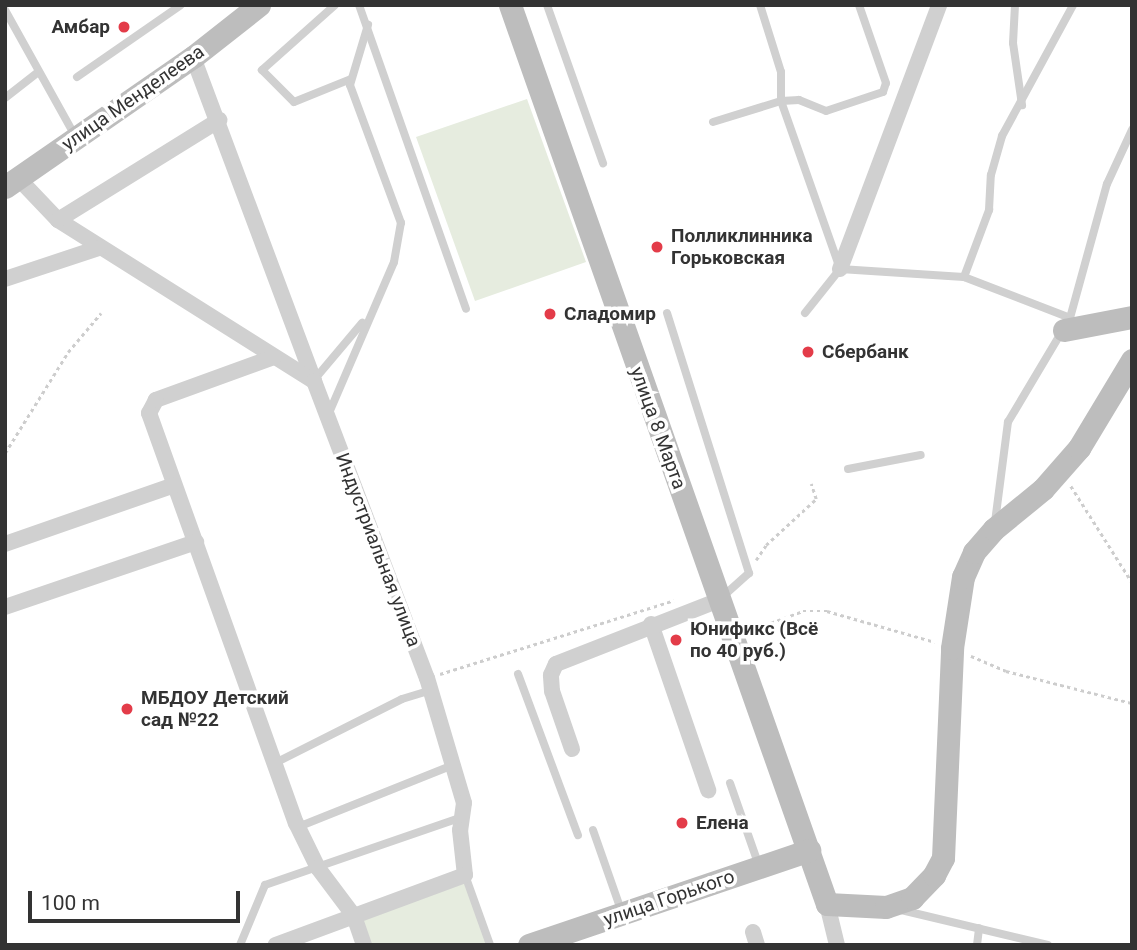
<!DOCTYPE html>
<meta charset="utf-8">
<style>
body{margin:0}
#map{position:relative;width:1137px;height:950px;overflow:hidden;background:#fff;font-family:Roboto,sans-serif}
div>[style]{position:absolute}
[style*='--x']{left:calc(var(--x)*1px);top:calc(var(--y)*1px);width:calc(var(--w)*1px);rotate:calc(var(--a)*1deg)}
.green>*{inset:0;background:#e6ecdf}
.path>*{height:2.5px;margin-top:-1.25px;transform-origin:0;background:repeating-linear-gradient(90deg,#cdcdcd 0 3.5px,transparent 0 7px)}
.lane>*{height:8px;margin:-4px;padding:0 4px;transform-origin:4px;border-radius:4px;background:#d0d0d0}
.street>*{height:16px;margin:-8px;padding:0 8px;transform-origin:8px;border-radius:8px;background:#d0d0d0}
.secondary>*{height:23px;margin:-11.5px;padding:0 11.5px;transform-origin:11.5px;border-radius:11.5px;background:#bdbdbd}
.dots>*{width:19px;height:19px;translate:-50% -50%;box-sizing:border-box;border:4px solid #fff;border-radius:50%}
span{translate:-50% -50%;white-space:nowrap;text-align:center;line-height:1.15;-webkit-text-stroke:7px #fff;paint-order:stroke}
.poi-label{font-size:19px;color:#333;font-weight:700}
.right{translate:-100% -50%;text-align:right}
.left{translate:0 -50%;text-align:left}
.street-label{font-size:19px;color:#333}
.frame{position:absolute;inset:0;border:7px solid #333;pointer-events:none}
.scale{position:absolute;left:28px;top:891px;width:212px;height:32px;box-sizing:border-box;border:4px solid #333;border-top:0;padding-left:9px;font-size:21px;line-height:24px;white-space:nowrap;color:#333;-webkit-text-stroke:5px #fff;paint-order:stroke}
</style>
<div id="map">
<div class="green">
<div style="clip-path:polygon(527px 99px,586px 262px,475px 301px,416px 137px)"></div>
<div style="clip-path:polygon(465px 875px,490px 945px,364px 945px,354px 916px)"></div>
</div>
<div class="path">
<div style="--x:5;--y:453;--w:119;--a:-58"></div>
<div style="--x:68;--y:352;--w:51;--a:-49.8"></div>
<div style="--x:1071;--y:486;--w:114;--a:57.6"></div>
<div style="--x:756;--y:560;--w:18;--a:-56"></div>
<div style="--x:766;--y:545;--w:68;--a:-42.6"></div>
<div style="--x:816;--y:499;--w:16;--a:-108"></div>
<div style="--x:751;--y:630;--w:55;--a:-20.1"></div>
<div style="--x:803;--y:611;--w:24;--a:0"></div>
<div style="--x:827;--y:611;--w:112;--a:16"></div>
<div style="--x:971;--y:656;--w:38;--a:23"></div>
<div style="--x:1006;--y:671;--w:130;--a:14.3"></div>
<div style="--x:440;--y:674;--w:245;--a:-17.5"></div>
</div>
<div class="lane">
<div style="--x:335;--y:5;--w:98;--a:138.3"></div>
<div style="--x:262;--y:70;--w:45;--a:45"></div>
<div style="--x:294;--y:102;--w:61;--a:-22"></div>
<div style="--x:359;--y:5;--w:322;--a:70.6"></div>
<div style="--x:547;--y:5;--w:168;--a:70.5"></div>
<div style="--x:760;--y:5;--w:70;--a:72.6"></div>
<div style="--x:781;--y:72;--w:29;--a:90"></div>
<div style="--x:781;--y:101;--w:175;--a:70.6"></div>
<div style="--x:1015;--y:5;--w:38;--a:93"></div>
<div style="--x:1013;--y:43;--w:63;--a:81.7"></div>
<div style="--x:5;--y:10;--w:144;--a:60.9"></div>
<div style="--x:77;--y:77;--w:126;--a:-34.7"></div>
<div style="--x:5;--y:98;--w:41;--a:-38"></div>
<div style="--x:713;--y:122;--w:71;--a:-17.2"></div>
<div style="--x:781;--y:101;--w:18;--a:-3"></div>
<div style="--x:799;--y:100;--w:29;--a:22"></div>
<div style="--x:826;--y:111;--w:60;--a:-18.4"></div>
<div style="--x:883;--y:92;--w:9;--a:-72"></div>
<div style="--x:886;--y:83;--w:83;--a:-109.1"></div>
<div style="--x:964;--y:277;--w:72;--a:-69.5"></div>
<div style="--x:989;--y:210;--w:35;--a:-87"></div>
<div style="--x:991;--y:175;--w:41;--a:-74.2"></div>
<div style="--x:1002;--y:136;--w:149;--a:-61.5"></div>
<div style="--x:667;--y:313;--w:273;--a:72.5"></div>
<div style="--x:749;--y:573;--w:36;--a:138"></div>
<div style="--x:805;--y:313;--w:56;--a:-51.5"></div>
<div style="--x:840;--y:269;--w:124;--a:3.7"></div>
<div style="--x:964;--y:277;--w:114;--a:21.1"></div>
<div style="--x:314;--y:380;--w:75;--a:-49.9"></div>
<div style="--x:329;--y:413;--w:164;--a:-66.7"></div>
<div style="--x:394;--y:262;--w:40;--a:-80"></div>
<div style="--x:401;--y:223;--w:147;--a:-110.3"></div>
<div style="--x:350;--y:85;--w:63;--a:-73.3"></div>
<div style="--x:848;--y:469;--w:74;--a:-10.9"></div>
<div style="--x:995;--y:522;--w:101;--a:-82.6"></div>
<div style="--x:1008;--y:422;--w:121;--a:-59.2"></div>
<div style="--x:1070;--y:318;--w:139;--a:-74.6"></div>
<div style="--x:1107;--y:184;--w:60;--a:-65.2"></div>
<div style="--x:518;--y:674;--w:172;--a:69.6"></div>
<div style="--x:275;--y:763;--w:142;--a:-26.7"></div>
<div style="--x:402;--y:699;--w:30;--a:-17"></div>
<div style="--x:730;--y:783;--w:88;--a:70.7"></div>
<div style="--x:298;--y:827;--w:167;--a:-21.8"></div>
<div style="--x:593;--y:830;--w:85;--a:70.7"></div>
<div style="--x:465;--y:875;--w:74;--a:70.3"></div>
<div style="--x:897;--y:909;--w:155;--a:13.4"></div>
<div style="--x:240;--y:945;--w:65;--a:-67.4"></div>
<div style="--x:265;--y:885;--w:208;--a:-19"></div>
<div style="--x:977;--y:945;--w:17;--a:-83"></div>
</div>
<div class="street">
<div style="--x:193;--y:57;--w:346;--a:69.5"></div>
<div style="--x:18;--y:178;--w:58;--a:46.4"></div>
<div style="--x:58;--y:220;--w:302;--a:32.2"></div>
<div style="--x:314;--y:381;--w:318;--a:69.2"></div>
<div style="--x:427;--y:678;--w:130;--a:73.5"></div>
<div style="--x:464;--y:803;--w:27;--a:98"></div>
<div style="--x:460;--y:830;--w:45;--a:83.7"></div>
<div style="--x:465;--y:875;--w:202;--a:159.7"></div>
<div style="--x:58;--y:220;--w:190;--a:-31.8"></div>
<div style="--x:840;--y:269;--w:282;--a:-69.4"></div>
<div style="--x:5;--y:279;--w:99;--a:-18.3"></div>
<div style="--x:274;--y:357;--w:126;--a:160"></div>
<div style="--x:156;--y:400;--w:15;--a:118"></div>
<div style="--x:149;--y:413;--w:436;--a:70.3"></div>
<div style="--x:296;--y:823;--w:50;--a:63.9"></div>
<div style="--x:318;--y:868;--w:60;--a:53.1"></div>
<div style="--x:354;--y:916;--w:31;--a:71"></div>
<div style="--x:5;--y:544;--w:179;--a:-19.2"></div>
<div style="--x:5;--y:607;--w:202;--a:-18.8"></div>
<div style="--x:651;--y:624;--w:176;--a:71"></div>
<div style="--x:572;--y:749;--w:61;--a:-109"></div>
<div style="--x:552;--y:691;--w:16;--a:-94"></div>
<div style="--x:551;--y:675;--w:12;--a:-66"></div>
<div style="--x:556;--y:664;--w:175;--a:-21.4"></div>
<div style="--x:827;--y:904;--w:42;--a:76.3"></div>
<div style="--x:753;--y:932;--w:14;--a:73"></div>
</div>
<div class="secondary">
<div style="--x:510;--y:5;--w:953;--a:70.58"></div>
<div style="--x:827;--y:904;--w:59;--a:2.9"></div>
<div style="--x:886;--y:907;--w:28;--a:-19"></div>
<div style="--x:912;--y:898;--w:32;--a:-46"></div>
<div style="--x:934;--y:875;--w:19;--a:-62"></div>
<div style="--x:943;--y:858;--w:210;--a:-87.5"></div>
<div style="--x:952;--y:648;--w:72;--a:-81.2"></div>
<div style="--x:963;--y:577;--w:27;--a:-66"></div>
<div style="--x:974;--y:552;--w:30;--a:-49"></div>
<div style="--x:994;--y:529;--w:63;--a:-39.2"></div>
<div style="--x:1043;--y:489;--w:55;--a:-48.7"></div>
<div style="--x:1079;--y:448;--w:103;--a:-58.9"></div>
<div style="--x:5;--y:187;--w:229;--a:-34.7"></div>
<div style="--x:193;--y:57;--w:84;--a:-38.2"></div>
<div style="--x:1064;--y:330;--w:69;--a:-10.8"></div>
<div style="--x:529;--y:945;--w:296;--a:-18.7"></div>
</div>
<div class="dots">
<div style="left:124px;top:27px;background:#e33c49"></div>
<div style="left:657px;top:247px;background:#e33c49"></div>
<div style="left:550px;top:314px;background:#e33c49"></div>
<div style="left:808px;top:352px;background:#e33c49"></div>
<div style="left:676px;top:640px;background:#e33c49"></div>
<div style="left:127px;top:709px;background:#e33c49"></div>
<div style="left:682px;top:823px;background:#e33c49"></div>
</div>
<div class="poi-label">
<span class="right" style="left:110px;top:27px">Амбар</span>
<span class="left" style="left:671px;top:247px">Полликлинника<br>Горьковская</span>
<span class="left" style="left:564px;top:314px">Сладомир</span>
<span class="left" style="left:822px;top:352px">Сбербанк</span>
<span class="left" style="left:690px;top:640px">Юнификс (Всё<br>по 40 руб.)</span>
<span class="left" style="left:141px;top:709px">МБДОУ Детский<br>сад №22</span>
<span class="left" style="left:696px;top:823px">Елена</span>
</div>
<div class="street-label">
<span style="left:133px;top:98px;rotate:-35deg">улица Менделеева</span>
<span style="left:658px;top:428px;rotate:70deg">улица 8 Марта</span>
<span style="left:378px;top:550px;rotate:69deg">Индустриальная улица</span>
<span style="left:669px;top:898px;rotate:-19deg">улица Горького</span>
</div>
<div class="frame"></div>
<div class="scale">100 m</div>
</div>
